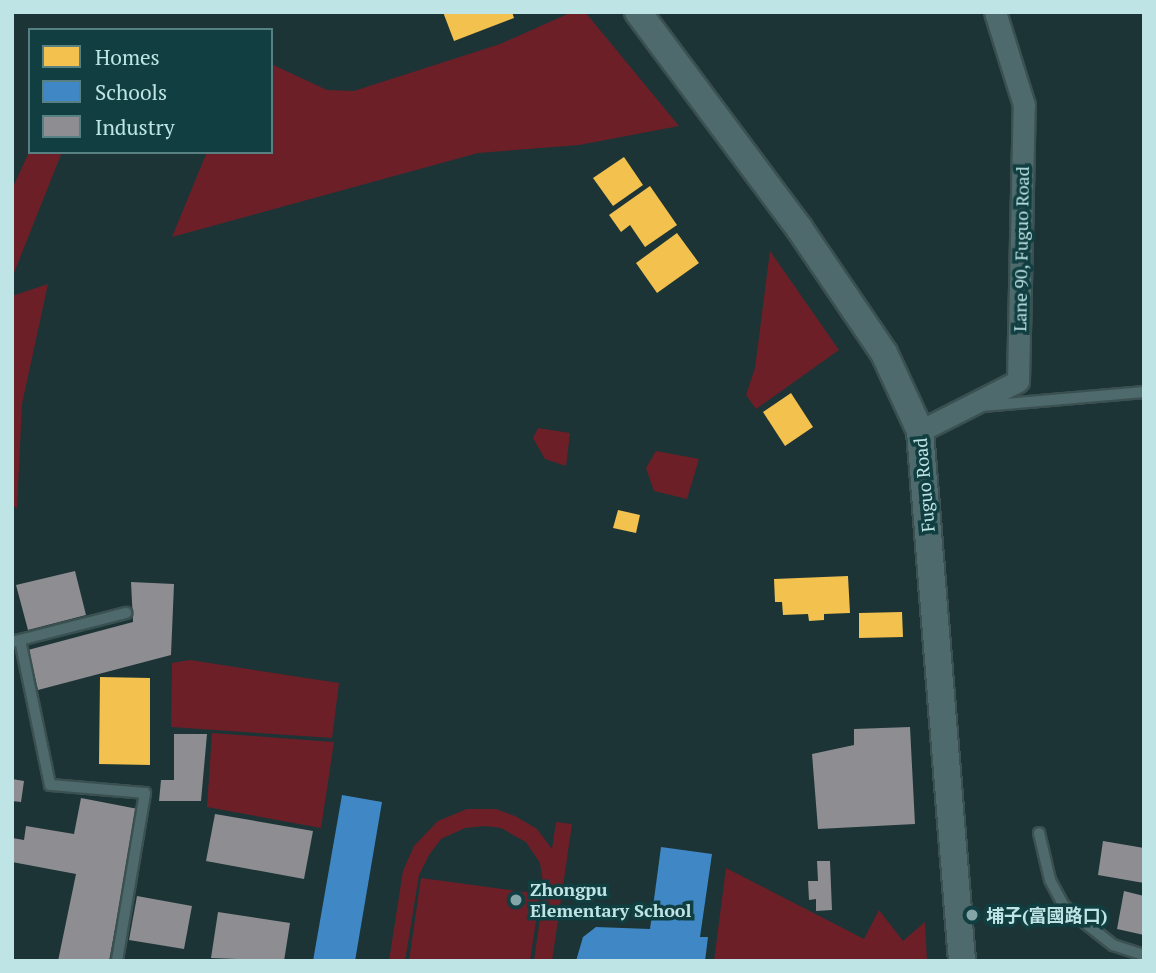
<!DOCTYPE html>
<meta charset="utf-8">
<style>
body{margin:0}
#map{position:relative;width:1156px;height:973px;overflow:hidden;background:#1c3436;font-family:"PT Serif","Noto Sans TC",serif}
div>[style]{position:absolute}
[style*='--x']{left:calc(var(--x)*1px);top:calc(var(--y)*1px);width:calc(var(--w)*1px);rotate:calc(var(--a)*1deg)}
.green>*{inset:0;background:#6d1f28}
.homes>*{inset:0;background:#f2c14e}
.schools>*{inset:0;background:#3f88c5}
.industry>*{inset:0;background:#8d8d92}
.roads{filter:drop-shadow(2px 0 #3b5051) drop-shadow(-2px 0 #3b5051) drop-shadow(0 2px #3b5051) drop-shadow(0 -2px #3b5051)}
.service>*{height:10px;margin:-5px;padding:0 5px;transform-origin:5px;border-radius:5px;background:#4e6a6c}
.minor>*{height:21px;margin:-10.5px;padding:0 10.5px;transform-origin:10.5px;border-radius:10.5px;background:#4e6a6c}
.tertiary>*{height:26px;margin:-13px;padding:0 13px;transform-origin:13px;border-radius:13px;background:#4e6a6c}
.dots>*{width:19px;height:19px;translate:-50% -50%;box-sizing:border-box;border:4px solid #113e40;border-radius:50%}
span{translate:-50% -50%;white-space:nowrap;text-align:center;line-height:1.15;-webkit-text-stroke:7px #113e40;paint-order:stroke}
.street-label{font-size:18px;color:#bee4e6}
.poi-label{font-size:18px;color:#bee4e6;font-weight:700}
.left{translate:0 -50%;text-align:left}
.frame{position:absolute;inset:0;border:14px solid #bee4e6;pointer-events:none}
.legend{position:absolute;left:28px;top:28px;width:245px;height:126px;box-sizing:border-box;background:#113e40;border:2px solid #568082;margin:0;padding:9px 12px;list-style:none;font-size:21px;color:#bee4e6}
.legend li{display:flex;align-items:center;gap:14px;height:35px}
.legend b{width:35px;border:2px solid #568082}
</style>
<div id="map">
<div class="green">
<div style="clip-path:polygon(572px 12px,585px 12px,679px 126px,579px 145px,478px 153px,172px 237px,207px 152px,271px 152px,271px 64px,327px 90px,354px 91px,500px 44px)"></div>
<div style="clip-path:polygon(30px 150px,62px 152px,12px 278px,12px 189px)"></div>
<div style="clip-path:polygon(770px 251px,839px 350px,756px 409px,746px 395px,755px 368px)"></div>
<div style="clip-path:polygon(48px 284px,22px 404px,17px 508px,12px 505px,12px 296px)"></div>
<div style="clip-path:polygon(538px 428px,570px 433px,566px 466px,545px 459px,533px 438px)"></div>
<div style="clip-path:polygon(656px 451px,699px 459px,687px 499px,654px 491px,646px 468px)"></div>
<div style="clip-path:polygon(190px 660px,339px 683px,332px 738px,171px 727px,172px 663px)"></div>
<div style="clip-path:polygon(212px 733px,334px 742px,321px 828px,207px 807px)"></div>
<div style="clip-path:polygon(467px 809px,496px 809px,515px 816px,537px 829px,552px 849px,556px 822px,572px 824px,552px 961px,534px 961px,544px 889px,540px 863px,526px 842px,501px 828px,485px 826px,465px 828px,441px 839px,429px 855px,419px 875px,405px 961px,389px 961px,403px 871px,414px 846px,438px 821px)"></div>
<div style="clip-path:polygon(726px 868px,864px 939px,879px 910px,903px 941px,925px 922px,927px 961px,714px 961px)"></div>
<div style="clip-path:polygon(421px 878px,540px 894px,530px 961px,409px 961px)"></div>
</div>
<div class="homes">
<div style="clip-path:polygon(443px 12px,512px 12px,514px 18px,454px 41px)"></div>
<div style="clip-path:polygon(624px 157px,643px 185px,613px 206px,593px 178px)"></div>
<div style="clip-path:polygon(650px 186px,677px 225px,645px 247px,630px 225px,621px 232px,609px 215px)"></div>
<div style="clip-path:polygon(677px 233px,699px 263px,657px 293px,636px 263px)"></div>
<div style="clip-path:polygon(791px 393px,813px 427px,785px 446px,763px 412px)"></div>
<div style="clip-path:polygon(618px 510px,640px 515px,636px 533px,613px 528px)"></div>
<div style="clip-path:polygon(848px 576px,850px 613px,824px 614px,824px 620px,809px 621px,808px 614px,783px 615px,782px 602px,775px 602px,774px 579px)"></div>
<div style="clip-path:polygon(902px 612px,903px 637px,859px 638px,859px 613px)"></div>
<div style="clip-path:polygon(100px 677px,150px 678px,150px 765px,99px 764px)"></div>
</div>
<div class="schools">
<div style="clip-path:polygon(342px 795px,382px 802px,355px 961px,313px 961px)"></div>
<div style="clip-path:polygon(661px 847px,712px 854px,700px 937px,708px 937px,705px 961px,576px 961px,583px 937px,596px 927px,650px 929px)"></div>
</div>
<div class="industry">
<div style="clip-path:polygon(75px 571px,86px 615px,28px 630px,16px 585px)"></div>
<div style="clip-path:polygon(131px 582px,174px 584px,171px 655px,38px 690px,28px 650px,133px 622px)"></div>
<div style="clip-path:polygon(910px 727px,915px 824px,818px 829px,812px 754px,854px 745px,854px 729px)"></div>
<div style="clip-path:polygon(174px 734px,207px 734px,201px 801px,159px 801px,161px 780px,174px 780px)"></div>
<div style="clip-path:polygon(12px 779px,24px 781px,21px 802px,12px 801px)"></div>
<div style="clip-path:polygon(81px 798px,138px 809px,109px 961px,58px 961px,76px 874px,12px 862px,12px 838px,24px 840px,26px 826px,74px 834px)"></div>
<div style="clip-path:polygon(215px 814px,313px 831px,304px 879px,206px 861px)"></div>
<div style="clip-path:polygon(1103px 841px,1144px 848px,1144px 883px,1098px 875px)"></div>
<div style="clip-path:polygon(817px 861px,830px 861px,832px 910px,816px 911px,816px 899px,809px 900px,808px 881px,818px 881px)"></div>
<div style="clip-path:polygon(1124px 891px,1144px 896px,1144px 935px,1117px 929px)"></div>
<div style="clip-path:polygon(137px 896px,192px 906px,184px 949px,129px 940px)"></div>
<div style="clip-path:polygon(218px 912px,290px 923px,284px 961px,211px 958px)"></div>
</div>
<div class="roads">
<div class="service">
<div style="--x:982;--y:406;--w:163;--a:-4.9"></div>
<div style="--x:20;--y:640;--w:148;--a:78.3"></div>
<div style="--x:50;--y:785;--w:95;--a:4.8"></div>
<div style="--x:145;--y:793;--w:170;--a:99.5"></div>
<div style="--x:12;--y:642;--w:118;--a:-14.3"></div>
<div style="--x:1039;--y:833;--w:48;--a:76.8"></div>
<div style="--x:1050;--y:880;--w:30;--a:62"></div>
<div style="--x:1064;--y:906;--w:63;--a:38.5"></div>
<div style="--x:1113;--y:945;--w:33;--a:18"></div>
</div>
<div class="minor">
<div style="--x:920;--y:431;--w:110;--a:-27"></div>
<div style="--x:1018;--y:381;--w:276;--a:-88.8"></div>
<div style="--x:1024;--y:105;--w:97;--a:-107.3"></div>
</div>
<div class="tertiary">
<div style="--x:638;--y:12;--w:269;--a:53.3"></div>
<div style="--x:799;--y:228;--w:151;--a:55.8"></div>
<div style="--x:884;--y:353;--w:86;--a:65.2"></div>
<div style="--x:920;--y:431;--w:532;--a:85.47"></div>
</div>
</div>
<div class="dots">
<div style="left:516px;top:900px;background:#85a6a8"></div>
<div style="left:972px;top:915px;background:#85a6a8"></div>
</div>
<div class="street-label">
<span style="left:1021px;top:249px;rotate:-89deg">Lane 90, Fuguo Road</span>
<span style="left:924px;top:485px;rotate:-95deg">Fuguo Road</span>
</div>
<div class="poi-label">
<span class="left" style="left:530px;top:900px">Zhongpu<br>Elementary School</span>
<span class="left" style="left:986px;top:915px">埔子(富國路口)</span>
</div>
<div class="frame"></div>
<ul class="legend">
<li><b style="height:19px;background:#f2c14e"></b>Homes</li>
<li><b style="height:19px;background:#3f88c5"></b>Schools</li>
<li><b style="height:19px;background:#8d8d92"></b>Industry</li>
</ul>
</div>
